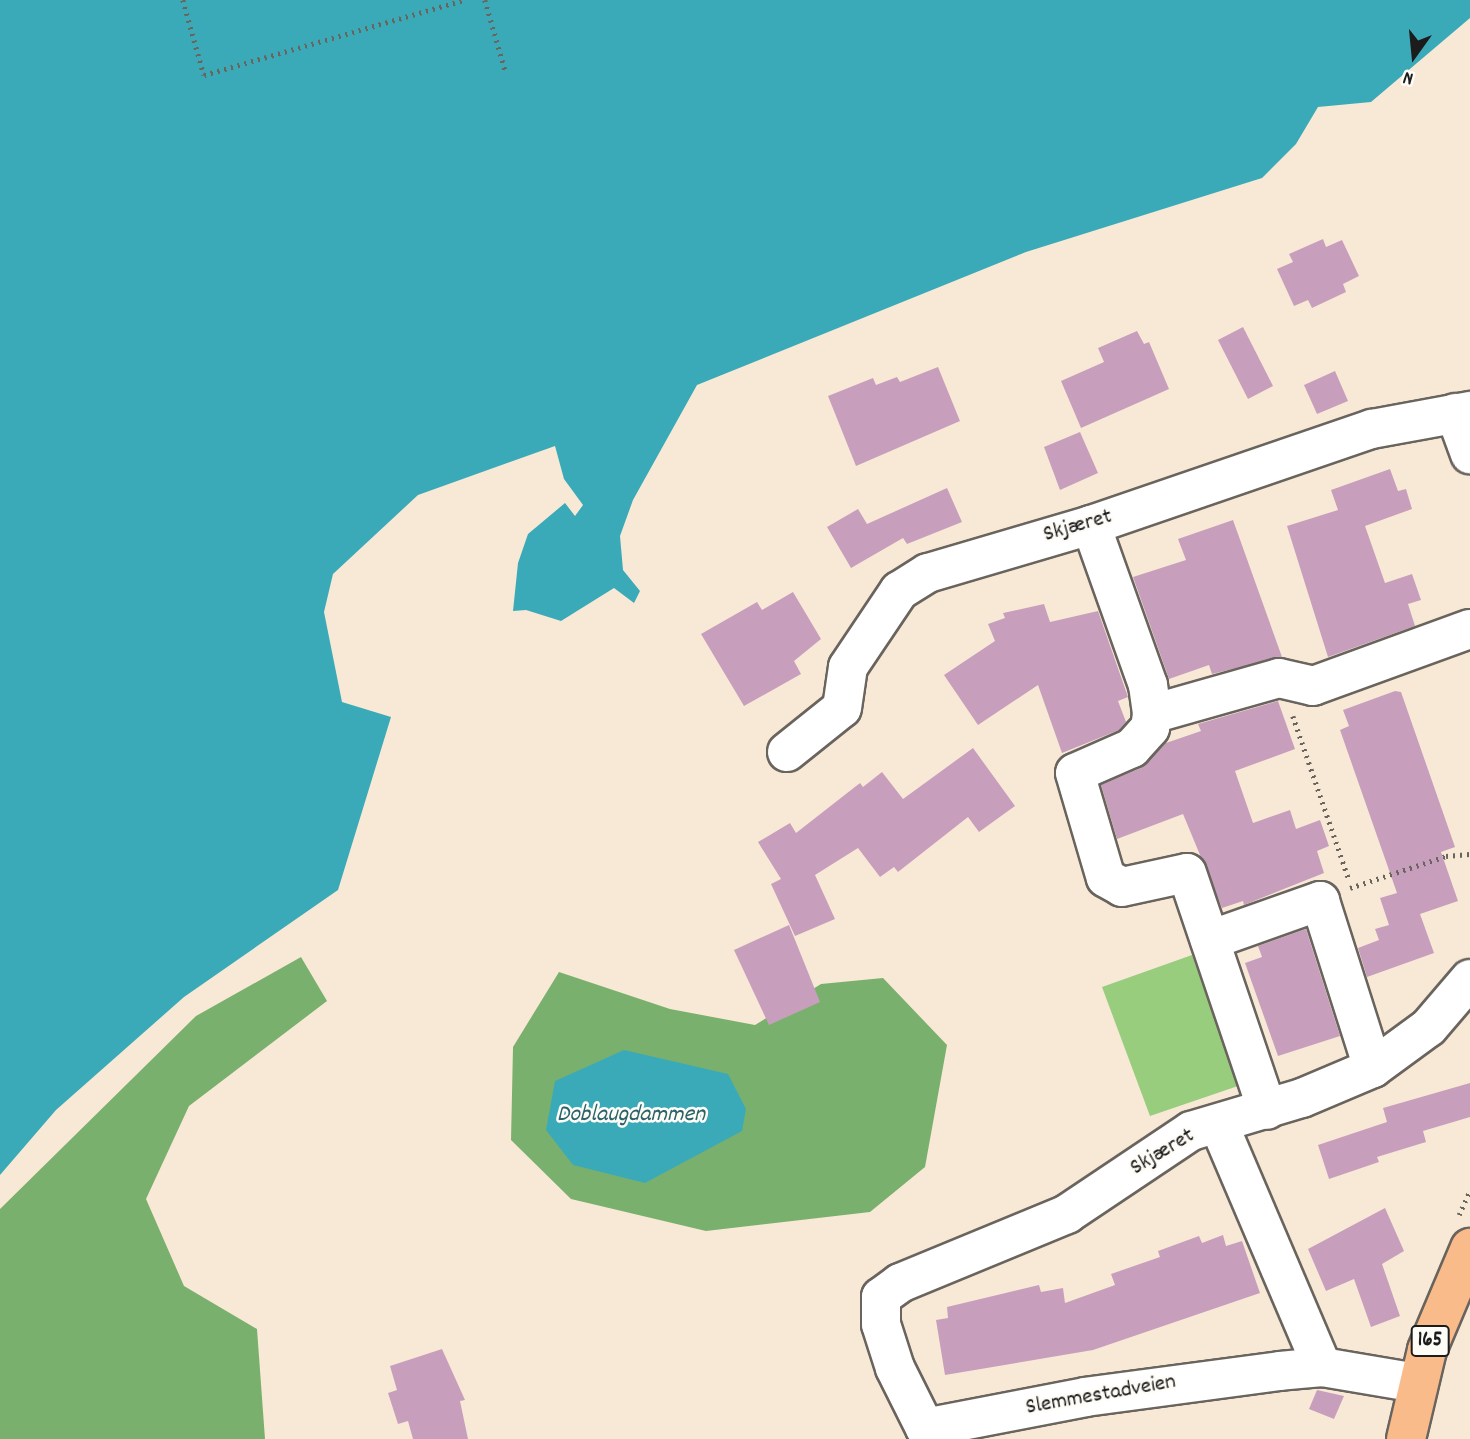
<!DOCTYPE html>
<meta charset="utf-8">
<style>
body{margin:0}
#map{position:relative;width:1470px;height:1439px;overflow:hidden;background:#f8e9d6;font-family:Dekko,sans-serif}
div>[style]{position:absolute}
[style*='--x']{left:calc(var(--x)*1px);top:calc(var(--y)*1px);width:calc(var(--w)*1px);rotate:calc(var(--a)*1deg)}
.green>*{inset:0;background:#98cd7e}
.forest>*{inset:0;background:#7ab06d}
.water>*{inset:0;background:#3baab8}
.building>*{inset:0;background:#c79fbd}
.path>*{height:4.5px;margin-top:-2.25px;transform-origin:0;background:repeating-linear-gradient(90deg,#69645d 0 2px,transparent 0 7px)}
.roads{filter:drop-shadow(2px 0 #69645d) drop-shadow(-2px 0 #69645d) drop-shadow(0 2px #69645d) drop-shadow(0 -2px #69645d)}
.minor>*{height:38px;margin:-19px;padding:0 19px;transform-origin:19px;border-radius:19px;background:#fff}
.major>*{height:38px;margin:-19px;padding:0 19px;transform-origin:19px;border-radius:19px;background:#fabb8b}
span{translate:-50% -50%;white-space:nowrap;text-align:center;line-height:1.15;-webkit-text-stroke:5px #fdfcf7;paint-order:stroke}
.shield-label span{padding:2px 5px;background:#fdfcf7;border:2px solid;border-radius:5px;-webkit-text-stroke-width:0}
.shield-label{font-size:21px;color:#1c1c1c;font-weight:700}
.street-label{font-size:23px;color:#1c1c1c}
.water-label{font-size:24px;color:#2c636a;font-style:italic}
.north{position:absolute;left:1379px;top:21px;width:70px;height:70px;-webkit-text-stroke:5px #fdfcf7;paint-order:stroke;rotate:195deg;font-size:19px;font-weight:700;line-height:28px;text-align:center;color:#1c1c1c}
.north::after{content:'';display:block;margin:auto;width:24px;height:32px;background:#1c1c1c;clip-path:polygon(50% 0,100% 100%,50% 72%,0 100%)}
</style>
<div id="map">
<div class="green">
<div style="clip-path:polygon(1192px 955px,1238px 1086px,1150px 1116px,1102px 987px)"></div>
</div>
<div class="forest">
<div style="clip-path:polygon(301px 957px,327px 1001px,189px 1106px,146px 1199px,184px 1286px,257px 1329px,265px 1439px,0 1439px,0 1209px,196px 1016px)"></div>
<div style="clip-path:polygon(559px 972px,670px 1009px,755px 1025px,821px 984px,883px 978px,947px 1045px,925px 1167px,870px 1212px,706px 1231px,571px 1199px,511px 1140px,513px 1047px)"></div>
</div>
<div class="water">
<div style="clip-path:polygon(0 0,1470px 0,1470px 18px,1371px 102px,1318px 107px,1296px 144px,1262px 178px,1026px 252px,697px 385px,633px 500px,620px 536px,623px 570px,640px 591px,634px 603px,614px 588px,561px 621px,526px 610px,513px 611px,518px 563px,528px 534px,565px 503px,575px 516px,583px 505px,564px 479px,555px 446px,418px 495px,333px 574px,324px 612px,342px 702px,391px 717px,338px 890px,184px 997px,56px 1110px,0 1175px)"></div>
<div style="clip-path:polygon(624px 1050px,728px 1074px,746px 1109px,742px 1131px,645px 1183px,573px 1165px,546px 1130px,555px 1081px)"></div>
</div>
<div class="building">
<div style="clip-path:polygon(1323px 239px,1326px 247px,1342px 240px,1359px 276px,1343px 284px,1346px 292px,1312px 308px,1308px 300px,1294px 306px,1277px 269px,1293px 262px,1289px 254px)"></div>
<div style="clip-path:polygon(1243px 327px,1273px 386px,1248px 399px,1218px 340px)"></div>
<div style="clip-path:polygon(1137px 331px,1144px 344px,1149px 342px,1169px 389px,1081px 428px,1061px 381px,1104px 362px,1098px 348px)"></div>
<div style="clip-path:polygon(938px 367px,960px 421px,856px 466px,828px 396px,873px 378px,876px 385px,897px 377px,900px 382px)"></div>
<div style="clip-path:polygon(1335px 371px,1348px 401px,1317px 414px,1304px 385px)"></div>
<div style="clip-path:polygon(1080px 432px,1098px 473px,1060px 490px,1044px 447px)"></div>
<div style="clip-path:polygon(1390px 469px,1398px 491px,1406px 489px,1412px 509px,1365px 526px,1385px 583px,1412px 574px,1421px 600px,1408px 604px,1415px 626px,1328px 657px,1287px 526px,1338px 510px,1331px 490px)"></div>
<div style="clip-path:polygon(947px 488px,962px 522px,907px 544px,903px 538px,851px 568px,827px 527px,858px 509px,867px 524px)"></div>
<div style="clip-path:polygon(1233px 520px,1282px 657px,1212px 674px,1209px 665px,1169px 679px,1133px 577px,1186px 560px,1178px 539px)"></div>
<div style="clip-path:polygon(793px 592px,821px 639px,794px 661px,801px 674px,744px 706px,701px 634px,757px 602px,762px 610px)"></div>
<div style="clip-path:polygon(1044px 604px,1050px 622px,1098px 611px,1128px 697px,1118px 701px,1126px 722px,1119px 730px,1062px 753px,1038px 685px,978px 725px,944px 675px,995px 641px,988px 624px,1005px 618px,1003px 613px)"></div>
<div style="clip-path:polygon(1395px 691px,1401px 692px,1455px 847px,1441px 852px,1458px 901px,1420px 914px,1434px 953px,1367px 977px,1358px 948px,1379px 940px,1375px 929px,1389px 925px,1380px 898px,1397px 893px,1340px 730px,1349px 726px,1343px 710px)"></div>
<div style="clip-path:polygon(1278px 701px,1295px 749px,1235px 771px,1253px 823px,1290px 810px,1296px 829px,1320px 820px,1329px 846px,1317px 851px,1324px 873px,1244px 905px,1243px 901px,1222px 908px,1183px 814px,1117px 839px,1101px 785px,1141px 768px,1166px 743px,1201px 731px,1198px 724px)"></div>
<div style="clip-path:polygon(973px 748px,1015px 806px,979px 832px,968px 817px,898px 872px,894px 867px,880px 877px,858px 848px,815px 875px,835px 919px,795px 936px,771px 884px,781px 879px,758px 842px,790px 823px,796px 833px,860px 783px,863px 787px,882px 772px,903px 799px)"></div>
<div style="clip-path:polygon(789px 925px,820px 1002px,769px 1025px,734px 950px)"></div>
<div style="clip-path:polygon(1306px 929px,1340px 1036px,1278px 1056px,1245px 963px,1262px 957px,1258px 946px)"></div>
<div style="clip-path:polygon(1470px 1083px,1470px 1117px,1423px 1131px,1426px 1142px,1377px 1157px,1379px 1162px,1329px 1179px,1318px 1145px,1387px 1122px,1383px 1108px)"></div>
<div style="clip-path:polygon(1385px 1208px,1404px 1251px,1382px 1264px,1400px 1316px,1371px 1327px,1354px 1279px,1326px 1291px,1308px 1249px)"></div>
<div style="clip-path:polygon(1223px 1235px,1226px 1246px,1242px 1241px,1260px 1293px,1093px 1350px,945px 1375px,936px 1320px,948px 1318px,947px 1307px,1039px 1285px,1041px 1292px,1063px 1288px,1065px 1303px,1115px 1285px,1111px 1274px,1160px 1257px,1158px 1251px,1199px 1236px,1202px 1243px)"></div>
<div style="clip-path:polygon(442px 1349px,465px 1400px,460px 1401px,468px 1439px,413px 1439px,408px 1421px,398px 1424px,388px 1393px,397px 1390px,390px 1366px)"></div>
<div style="clip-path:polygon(1317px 1390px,1344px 1396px,1334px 1419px,1309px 1409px)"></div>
</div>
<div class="path">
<div style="--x:183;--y:0;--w:78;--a:74.4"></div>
<div style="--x:204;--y:75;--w:271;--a:-16.1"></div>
<div style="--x:485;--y:0;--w:76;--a:74"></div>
<div style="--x:1293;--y:716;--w:173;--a:71.1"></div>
<div style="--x:1350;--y:888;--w:101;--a:-18.4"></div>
<div style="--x:1446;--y:856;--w:24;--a:-5"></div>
<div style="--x:1459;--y:1215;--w:27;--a:-66"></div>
</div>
<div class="roads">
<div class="minor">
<div style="--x:1455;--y:413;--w:44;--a:69.9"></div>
<div style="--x:1091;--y:525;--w:170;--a:70.4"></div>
<div style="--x:1148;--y:685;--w:29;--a:82"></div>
<div style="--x:1152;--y:714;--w:14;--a:98"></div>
<div style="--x:1150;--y:728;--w:27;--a:132"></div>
<div style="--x:1132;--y:748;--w:62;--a:156.3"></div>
<div style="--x:1075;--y:773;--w:109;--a:73.6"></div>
<div style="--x:1106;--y:878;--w:18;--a:29"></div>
<div style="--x:1122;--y:887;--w:66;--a:-12.2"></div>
<div style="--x:1187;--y:873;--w:250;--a:71.3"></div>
<div style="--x:1152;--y:714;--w:132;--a:-15.8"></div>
<div style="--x:1279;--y:678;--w:35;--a:13"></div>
<div style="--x:1313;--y:686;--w:167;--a:-20"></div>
<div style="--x:787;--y:752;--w:70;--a:-38.7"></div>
<div style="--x:842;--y:708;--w:41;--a:-81.7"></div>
<div style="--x:848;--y:667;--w:92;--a:-56.1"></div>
<div style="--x:899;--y:591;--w:34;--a:-32"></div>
<div style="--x:928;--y:573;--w:170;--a:-16.4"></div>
<div style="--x:1091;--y:525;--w:297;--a:-18.9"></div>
<div style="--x:1372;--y:429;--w:100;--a:-10.4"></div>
<div style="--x:1210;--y:940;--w:117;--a:-19.5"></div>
<div style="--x:1320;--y:901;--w:175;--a:72.4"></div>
<div style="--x:1219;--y:1125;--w:263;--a:66.9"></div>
<div style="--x:1417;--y:1383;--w:96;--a:-170.4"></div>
<div style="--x:1322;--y:1367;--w:42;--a:174.6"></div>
<div style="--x:1280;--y:1371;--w:196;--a:172.4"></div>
<div style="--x:1086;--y:1397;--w:164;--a:169.1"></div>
<div style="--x:925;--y:1428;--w:67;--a:-116.6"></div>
<div style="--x:895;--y:1368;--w:46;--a:-107.7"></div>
<div style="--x:881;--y:1324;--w:27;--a:-90"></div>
<div style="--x:881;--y:1297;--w:24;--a:-36"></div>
<div style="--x:900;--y:1283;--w:181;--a:-22.4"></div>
<div style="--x:1067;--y:1214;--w:149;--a:-33.8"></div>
<div style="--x:1191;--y:1131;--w:116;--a:-16.6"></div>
<div style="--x:1302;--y:1098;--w:77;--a:-22.9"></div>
<div style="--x:1373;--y:1068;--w:69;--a:-36.2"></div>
<div style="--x:1429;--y:1027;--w:63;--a:-49.5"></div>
</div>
<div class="major">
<div style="--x:1406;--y:1439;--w:91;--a:-76.7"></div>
<div style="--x:1427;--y:1350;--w:111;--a:-67.1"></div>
</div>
</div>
<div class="shield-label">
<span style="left:1430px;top:1341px">165</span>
</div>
<div class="street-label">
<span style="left:1078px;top:527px;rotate:-16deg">Skjæret</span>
<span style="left:1163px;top:1153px;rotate:-31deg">Skjæret</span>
<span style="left:1101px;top:1396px;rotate:-10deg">Slemmestadveien</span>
</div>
<div class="water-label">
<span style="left:631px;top:1116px">Doblaugdammen</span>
</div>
<div class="north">N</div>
</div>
